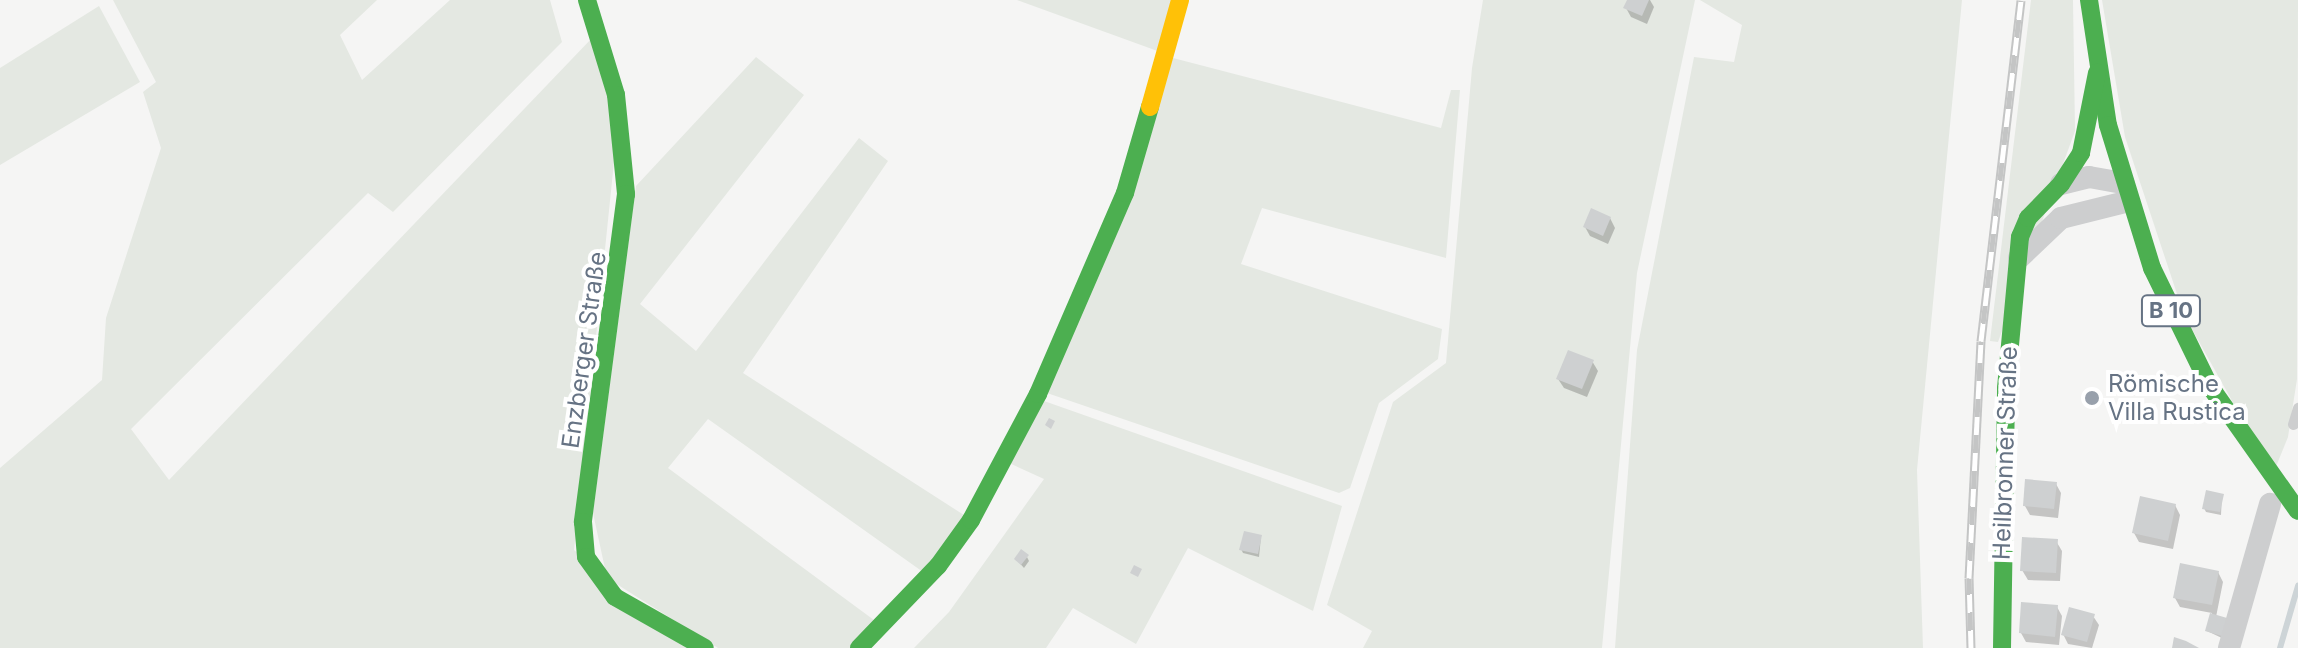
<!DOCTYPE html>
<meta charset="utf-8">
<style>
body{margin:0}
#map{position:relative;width:2298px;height:648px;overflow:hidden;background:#f5f5f4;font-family:Inter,sans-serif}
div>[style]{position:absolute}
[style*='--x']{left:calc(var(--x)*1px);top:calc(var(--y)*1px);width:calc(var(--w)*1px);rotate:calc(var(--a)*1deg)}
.green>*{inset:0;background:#e4e8e2}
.shadow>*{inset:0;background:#0003}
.stream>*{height:6px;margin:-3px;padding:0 3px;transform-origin:3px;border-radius:3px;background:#cdd4d7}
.building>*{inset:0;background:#ced0d1}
.lane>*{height:11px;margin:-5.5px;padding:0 5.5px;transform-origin:5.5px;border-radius:5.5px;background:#cdcecf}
.street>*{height:22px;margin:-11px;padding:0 11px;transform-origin:11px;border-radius:11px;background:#cdcecf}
.fast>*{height:18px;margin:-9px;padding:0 9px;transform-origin:9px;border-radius:9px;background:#4caf50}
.slow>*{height:18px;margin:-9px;padding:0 9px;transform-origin:9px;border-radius:9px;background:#ffc107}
.rail>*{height:9px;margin-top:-4.5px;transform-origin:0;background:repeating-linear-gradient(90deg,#fff 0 18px,#c4c5c5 0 36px);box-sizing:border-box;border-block:2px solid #c4c5c5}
.dots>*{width:22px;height:22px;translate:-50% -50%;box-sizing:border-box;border:4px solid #fff;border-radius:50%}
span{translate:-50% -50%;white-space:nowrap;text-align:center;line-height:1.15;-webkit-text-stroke:8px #fff;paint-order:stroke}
.shield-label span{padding:2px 6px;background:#fff;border:2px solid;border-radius:6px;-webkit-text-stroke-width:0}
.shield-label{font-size:22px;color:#667384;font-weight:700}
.street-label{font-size:24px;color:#667384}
.poi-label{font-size:24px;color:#667384}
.left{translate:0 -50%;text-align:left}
</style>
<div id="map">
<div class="green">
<div style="clip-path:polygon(113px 0,377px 0,340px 35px,362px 80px,450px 0,550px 0,562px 42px,393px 212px,368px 193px,131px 429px,169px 480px,593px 37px,617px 133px,574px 550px,690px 648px,0 648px,0 468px,102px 380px,106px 318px,161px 148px,143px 92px,156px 82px)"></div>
<div style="clip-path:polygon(1017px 0,1175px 0,1163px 53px)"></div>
<div style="clip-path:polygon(1483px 0,1695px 0,1637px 273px,1602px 648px,1363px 648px,1372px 631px,1327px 605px,1393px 402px,1446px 363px,1472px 68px)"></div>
<div style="clip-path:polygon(1700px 0,1962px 0,1917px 470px,1923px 648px,1615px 648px,1637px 350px,1694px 57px,1734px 62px,1742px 25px)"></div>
<div style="clip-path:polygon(2031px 0,2073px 0,2075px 131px,1998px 342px,1990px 341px)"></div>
<div style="clip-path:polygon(2102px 0,2298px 0,2297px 379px,2288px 437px,2273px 474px,2184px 315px,2125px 137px)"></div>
<div style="clip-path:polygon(99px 6px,140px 82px,0 165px,0 68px)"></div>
<div style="clip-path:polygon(756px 57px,804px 95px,640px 304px,696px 351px,859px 138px,888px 161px,743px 373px,967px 517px,923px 572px,708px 419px,668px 468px,878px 623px,854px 648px,718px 648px,607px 578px,593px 513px,636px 186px)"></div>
<div style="clip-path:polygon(1173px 58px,1441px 128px,1451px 90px,1460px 90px,1446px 258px,1262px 208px,1241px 264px,1442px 329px,1438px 359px,1379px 403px,1350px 488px,1339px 493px,1047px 393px)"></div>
<div style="clip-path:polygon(1044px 401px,1342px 506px,1313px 611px,1188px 548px,1136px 644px,1073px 608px,1046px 648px,914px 648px,949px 612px,1044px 479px,1009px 463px)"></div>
</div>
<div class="shadow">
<div style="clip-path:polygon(1629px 0,1650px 0,1654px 7px,1647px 24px,1631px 17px,1626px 8px)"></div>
<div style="clip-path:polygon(1610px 218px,1615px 228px,1608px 244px,1590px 236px,1585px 227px)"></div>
<div style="clip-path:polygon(1592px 361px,1598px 371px,1587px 397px,1564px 388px,1558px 379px)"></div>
<div style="clip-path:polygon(2056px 484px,2061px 493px,2058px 518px,2030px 515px,2025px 506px)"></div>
<div style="clip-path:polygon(2222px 496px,2221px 515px,2206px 512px,2204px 508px)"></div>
<div style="clip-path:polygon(2175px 505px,2180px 515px,2173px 549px,2139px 542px,2134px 533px)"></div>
<div style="clip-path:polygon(1261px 537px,1259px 557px,1243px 553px,1241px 549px)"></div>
<div style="clip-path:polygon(2056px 541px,2062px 551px,2060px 581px,2028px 580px,2022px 570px)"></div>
<div style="clip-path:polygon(1027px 557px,1029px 561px,1024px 568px,1016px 559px)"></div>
<div style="clip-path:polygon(2218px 572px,2223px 582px,2216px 617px,2224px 639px,2207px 631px,2212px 613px,2180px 607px,2175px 598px)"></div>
<div style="clip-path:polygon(2057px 607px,2062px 616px,2059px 645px,2026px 642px,2021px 633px)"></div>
<div style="clip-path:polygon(2093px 616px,2099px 625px,2092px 648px,2068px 644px,2063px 634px)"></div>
</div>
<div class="stream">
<div style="--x:2280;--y:648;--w:65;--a:-73.8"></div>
</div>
<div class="building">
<div style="clip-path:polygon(1627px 0,1649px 0,1642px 16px,1623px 8px)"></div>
<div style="clip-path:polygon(1591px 208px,1611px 217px,1603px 236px,1583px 227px)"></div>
<div style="clip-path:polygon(1568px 350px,1594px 360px,1582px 389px,1556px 379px)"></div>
<div style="clip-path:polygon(1049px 418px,1055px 421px,1051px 429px,1045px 425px)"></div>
<div style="clip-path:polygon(2025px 479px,2057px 482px,2054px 509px,2023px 506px)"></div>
<div style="clip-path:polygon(2206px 490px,2224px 494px,2220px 512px,2202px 509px)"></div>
<div style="clip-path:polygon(2140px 496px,2176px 504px,2168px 541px,2132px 533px)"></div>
<div style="clip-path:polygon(1244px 531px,1262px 535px,1258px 554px,1239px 550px)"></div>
<div style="clip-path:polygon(2022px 537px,2058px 539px,2056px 573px,2020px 571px)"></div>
<div style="clip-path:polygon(1021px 549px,1029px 555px,1021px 565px,1014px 559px)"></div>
<div style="clip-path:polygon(2180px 563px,2219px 571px,2212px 605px,2173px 598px)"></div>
<div style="clip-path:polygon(1134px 565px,1142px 569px,1138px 577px,1130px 573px)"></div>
<div style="clip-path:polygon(2021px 602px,2058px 605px,2055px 637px,2019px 633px)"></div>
<div style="clip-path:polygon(2069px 607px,2095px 614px,2087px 642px,2061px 635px)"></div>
<div style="clip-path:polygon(2210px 613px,2227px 618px,2222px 636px,2205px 631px)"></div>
<div style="clip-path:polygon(2174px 637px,2186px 641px,2199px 648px,2172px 648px)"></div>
</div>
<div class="lane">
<div style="--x:2293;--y:424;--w:17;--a:-73"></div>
</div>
<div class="street">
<div style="--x:2061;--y:184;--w:29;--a:-14"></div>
<div style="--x:2089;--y:177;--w:35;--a:10"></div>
<div style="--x:2019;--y:258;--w:58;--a:-43.6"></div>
<div style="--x:2061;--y:218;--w:70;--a:-14"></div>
<div style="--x:2229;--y:648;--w:150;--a:-74.1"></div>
</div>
<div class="fast">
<div style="--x:587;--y:0;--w:99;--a:73"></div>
<div style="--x:616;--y:95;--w:100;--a:84.2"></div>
<div style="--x:626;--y:194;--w:331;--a:97.5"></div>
<div style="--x:583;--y:522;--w:35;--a:85"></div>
<div style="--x:586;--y:557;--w:49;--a:54.1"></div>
<div style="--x:615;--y:597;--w:103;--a:29.5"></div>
<div style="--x:2089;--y:0;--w:126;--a:81.4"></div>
<div style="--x:2108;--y:125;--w:150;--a:72.9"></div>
<div style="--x:2152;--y:268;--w:130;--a:64"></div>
<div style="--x:2209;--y:385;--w:154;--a:54.8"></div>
<div style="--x:859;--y:648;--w:114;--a:-46.1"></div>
<div style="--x:938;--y:566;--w:57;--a:-54.3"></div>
<div style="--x:971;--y:520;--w:143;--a:-62"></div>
<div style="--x:1038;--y:394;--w:219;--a:-66.6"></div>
<div style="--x:1125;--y:193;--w:90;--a:-73.8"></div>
<div style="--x:2002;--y:648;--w:260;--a:-89.1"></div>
<div style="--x:2006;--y:388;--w:152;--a:-84.7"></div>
<div style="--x:2020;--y:237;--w:21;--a:-67"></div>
<div style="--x:2028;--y:218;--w:47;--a:-45.9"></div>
<div style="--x:2061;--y:184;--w:37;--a:-57"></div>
<div style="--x:2081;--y:153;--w:82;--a:-78.7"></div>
</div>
<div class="slow">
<div style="--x:1150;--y:107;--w:111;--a:-74.3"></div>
</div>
<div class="rail">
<div style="--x:1971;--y:648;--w:70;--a:-91.6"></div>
<div style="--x:1969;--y:578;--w:237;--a:-87.1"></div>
<div style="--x:1981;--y:341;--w:343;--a:-83.3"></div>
</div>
<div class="dots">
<div style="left:2092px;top:398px;background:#98a0ab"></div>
</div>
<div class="shield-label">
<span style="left:2171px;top:311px">B 10</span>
</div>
<div class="street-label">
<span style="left:584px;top:350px;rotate:-82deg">Enzberger Straße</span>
<span style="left:2005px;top:453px;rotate:-88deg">Heilbronner Straße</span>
</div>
<div class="poi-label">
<span class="left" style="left:2108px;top:398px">Römische<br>Villa Rustica</span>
</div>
</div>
